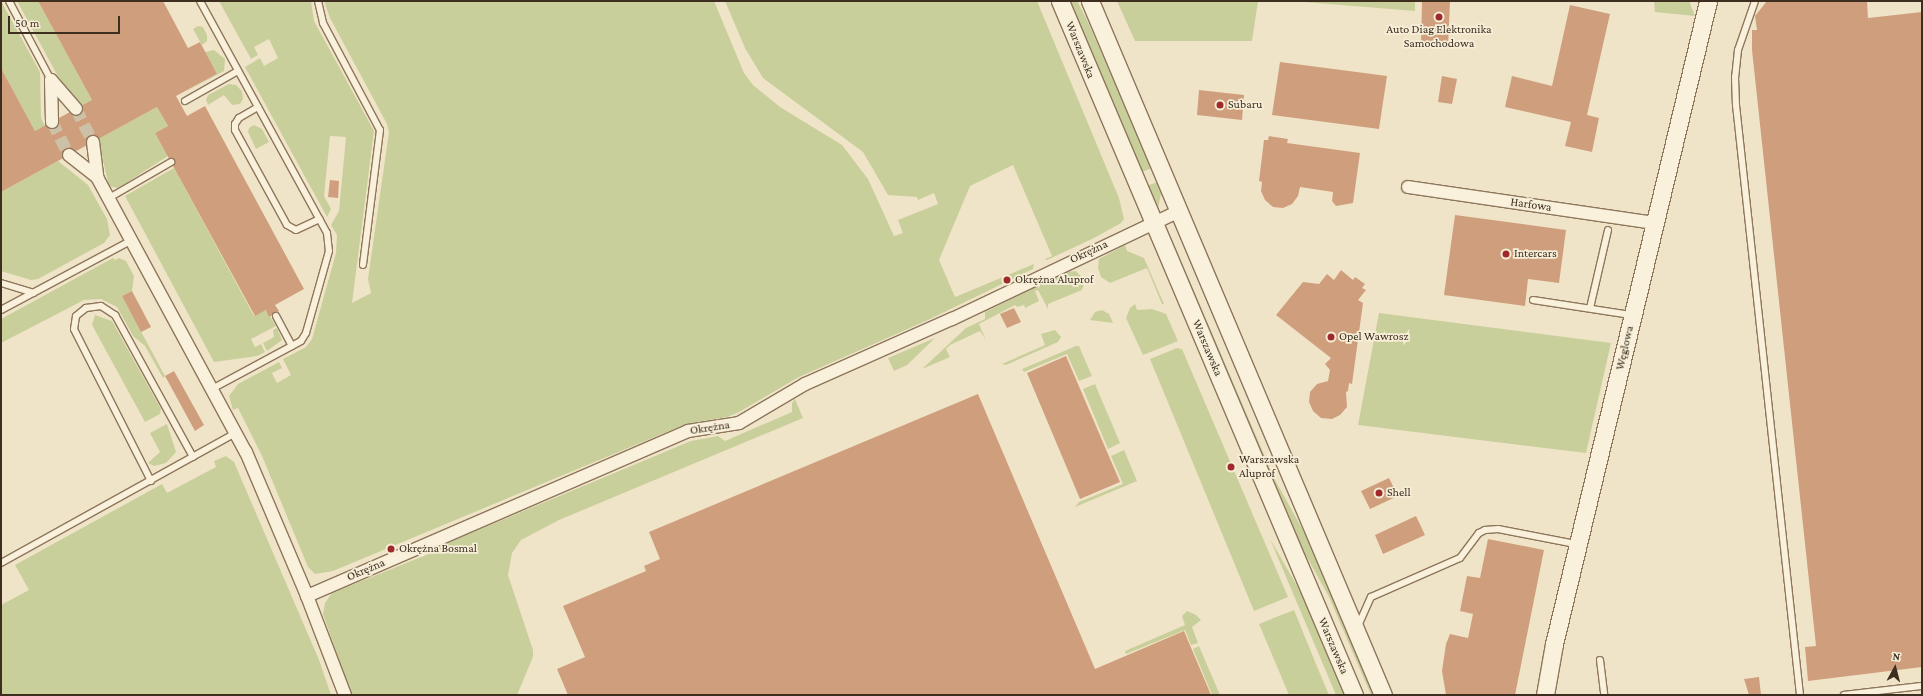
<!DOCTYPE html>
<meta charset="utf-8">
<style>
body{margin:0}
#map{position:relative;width:1923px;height:696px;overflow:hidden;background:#f0e4c8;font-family:"Crimson Pro",serif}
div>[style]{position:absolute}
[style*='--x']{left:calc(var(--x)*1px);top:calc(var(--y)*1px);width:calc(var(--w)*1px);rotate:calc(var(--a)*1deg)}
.green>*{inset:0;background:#c9cf9b}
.building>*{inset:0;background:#cf9f7d}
.street-tunnel>*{height:12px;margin-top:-6px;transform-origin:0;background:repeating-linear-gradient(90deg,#ccc0a6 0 12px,transparent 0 18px)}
.roads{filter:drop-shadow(1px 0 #8d765c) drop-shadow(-1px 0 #8d765c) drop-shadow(0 1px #8d765c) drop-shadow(0 -1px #8d765c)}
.lane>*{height:6px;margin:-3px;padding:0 3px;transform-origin:3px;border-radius:3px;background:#faf1dc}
.street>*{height:12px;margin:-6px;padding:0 6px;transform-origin:6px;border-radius:6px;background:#faf1dc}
.secondary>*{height:17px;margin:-8.5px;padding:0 8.5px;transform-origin:8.5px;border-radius:8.5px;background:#faf1dc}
.dots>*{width:11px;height:11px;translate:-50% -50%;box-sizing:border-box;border:2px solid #f7eed8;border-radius:50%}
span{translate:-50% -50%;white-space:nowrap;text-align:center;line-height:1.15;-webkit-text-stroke:3.5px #f7eed8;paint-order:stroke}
.poi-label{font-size:12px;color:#3d2e20}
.left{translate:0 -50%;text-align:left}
.street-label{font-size:12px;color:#3d2e20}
.frame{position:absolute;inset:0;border:2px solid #3d2e20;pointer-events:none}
.north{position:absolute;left:1875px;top:648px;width:40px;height:40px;-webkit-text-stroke:3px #f7eed8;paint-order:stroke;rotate:7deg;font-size:11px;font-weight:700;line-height:16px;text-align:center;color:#3d2e20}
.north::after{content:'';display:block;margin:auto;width:14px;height:18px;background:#3d2e20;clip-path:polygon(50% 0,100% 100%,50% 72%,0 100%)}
.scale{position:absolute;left:8px;top:16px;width:112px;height:18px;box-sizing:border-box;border:2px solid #3d2e20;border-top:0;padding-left:5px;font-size:12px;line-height:14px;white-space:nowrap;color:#3d2e20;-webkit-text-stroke:3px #f7eed8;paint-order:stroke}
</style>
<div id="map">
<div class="green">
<div style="clip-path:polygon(1px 1px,40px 72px,41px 118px,45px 126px,35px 131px,1px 68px)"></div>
<div style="clip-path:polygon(17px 1px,38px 1px,92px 100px,83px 106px,61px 82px)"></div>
<div style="clip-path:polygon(219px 1px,311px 1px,314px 21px,374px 131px,352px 303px,371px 293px,368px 279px,389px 132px,387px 124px,330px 18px,324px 1px,714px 1px,744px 73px,753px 85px,780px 107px,842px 145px,868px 179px,894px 236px,903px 233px,898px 220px,938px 204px,934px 193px,918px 200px,917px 197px,888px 195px,863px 152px,763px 78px,745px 48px,725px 1px,1037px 1px,1119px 198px,1124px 219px,1121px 223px,1094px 238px,1047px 260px,1045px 259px,1052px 256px,1013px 165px,970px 186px,939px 260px,955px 297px,1034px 264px,1033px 269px,928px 320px,799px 377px,739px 412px,727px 417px,686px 424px,333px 571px,315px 574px,308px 567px,262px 456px,238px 408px,233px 410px,229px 396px,238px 384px,279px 362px,282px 368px,272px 373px,277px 383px,291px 375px,283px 359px,306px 347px,312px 339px,336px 253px,337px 235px,331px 225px,339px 211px,346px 137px,330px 136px,324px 196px,331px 209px,327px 217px,245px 67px,260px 58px,264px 66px,278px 58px,269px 39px,254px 47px,258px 55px,251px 59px)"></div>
<div style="clip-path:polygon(1070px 1px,1077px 1px,1087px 20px,1152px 168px,1142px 172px)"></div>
<div style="clip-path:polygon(1117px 1px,1258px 1px,1252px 41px,1135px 41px)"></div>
<div style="clip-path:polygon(1292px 1px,1415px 1px,1415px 11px)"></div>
<div style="clip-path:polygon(1654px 1px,1689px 1px,1695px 16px,1655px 12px)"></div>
<div style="clip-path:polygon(198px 26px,203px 27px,207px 35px,207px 41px,202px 45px,193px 29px)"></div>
<div style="clip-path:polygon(214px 50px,225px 59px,224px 71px,183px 93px,217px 74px,205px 52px)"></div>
<div style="clip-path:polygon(229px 84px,236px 85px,242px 91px,243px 99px,240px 104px,232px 105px,224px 95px,208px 105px,206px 100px,208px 95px)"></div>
<div style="clip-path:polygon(157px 107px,168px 126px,155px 133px,168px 156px,118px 188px,109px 186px,98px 139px)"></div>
<div style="clip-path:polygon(254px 125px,262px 129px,269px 142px,256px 149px,248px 132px,249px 128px)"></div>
<div style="clip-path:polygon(58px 161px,88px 185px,107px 219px,110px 235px,104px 243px,38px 279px,31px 280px,1px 271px,1px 192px)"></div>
<div style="clip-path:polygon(174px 168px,254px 316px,266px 310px,276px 326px,251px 339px,255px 347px,261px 344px,265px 352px,257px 356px,214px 362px,125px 196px)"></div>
<div style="clip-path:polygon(1157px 182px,1161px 194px,1158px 208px,1147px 186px)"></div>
<div style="clip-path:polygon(1171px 237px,1274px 478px,1310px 543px,1375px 695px,1371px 695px,1329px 597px,1298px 541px,1169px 238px)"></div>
<div style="clip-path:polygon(1125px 245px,1127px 251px,1144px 258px,1164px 304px,1162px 304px,1147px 268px,1110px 283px,1101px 277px,1098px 268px,1099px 259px)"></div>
<div style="clip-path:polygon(113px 258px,115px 260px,119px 258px,126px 261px,134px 276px,132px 291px,122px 296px,165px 376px,163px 378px,145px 346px,133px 336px,117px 307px,101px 299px,84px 300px,1px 343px,1px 319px)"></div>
<div style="clip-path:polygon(1076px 271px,1085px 281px,1082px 290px,1048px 304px,1048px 309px,1038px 290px,1035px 291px,1039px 301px,1025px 308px,1024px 305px,1017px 307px,1015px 305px,979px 324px,986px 340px,980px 331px,950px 345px,946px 349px,950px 357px,922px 369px,966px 328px,985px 319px,985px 312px,1066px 272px)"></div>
<div style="clip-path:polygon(1135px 304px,1137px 310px,1152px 309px,1166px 314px,1178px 341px,1143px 355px,1126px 318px,1130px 308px)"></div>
<div style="clip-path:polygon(1102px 310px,1109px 314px,1113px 323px,1090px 320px,1095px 312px)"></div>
<div style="clip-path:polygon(1379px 313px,1611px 343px,1586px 453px,1358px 425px)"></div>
<div style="clip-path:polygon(95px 315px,112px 321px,161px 409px,160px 414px,145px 422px,92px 325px)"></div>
<div style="clip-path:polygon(277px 328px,282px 340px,267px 351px,263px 343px,274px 337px,273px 330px)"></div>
<div style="clip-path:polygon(1055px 330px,1061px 337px,1058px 342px,1006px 365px,1002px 364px,1045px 345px,1041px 334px)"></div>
<div style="clip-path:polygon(935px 338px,907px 365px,894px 371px,888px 358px)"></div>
<div style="clip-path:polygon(1076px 346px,1079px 346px,1092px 376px,1079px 381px,1067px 354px,1024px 372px,1022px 369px)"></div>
<div style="clip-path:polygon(1177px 348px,1182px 349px,1288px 597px,1254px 611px,1150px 359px)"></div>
<div style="clip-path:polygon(1095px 384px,1120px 443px,1108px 449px,1083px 389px)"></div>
<div style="clip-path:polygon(795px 399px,803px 418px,559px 520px,521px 540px,512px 553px,508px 575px,533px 650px,533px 657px,517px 695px,351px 695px,323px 614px,325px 603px,332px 593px,436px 551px,435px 548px,691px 441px,718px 436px,725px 441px,792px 412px,792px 403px)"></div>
<div style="clip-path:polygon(167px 424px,176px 452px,166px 463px,154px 466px,148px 463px,160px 452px,150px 433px)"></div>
<div style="clip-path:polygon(1124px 450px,1137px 481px,1075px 507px,1079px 502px,1123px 484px,1111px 456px)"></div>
<div style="clip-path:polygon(226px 456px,234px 462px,319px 660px,331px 695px,1px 695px,1px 605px,29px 590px,15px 565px,162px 484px,167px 493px,216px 467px,214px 461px)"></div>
<div style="clip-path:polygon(1270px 539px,1303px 596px,1344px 695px,1336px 695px)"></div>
<div style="clip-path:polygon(1294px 610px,1318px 669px,1329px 695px,1289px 695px,1259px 624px)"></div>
<div style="clip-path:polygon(1187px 611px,1196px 615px,1201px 620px,1192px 627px,1198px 643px,1191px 645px,1185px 630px,1126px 654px,1125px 651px,1185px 625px,1182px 616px)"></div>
<div style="clip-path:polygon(1199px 646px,1220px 695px,1212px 695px,1193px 649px)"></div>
</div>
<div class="building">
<div style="clip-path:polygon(38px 1px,163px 1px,188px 48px,200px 42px,217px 74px,176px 96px,187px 116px,205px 106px,304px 289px,275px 305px,279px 311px,269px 317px,266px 310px,255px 316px,155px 133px,168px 126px,157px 107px,1px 192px,1px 68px,35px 131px,92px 100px)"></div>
<div style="clip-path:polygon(1422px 1px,1450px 1px,1448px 48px,1421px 47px)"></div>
<div style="clip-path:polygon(1767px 1px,1867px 1px,1868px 18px,1922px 12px,1922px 667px,1808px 681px,1805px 647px,1816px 646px,1752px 50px,1752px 30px,1757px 30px,1755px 16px)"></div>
<div style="clip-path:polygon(1570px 5px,1610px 14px,1587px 115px,1599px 118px,1592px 152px,1565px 146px,1571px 122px,1505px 107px,1512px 76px,1552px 86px)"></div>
<div style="clip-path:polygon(1280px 62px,1387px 76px,1379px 129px,1272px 115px)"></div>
<div style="clip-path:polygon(1442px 76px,1457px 79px,1452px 104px,1438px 102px)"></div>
<div style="clip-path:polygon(1199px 90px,1244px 95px,1242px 120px,1197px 115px)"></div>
<div style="clip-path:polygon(1269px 136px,1288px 139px,1287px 143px,1360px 153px,1353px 203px,1336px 206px,1332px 201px,1333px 192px,1300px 187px,1298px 196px,1292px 204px,1283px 208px,1273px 207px,1265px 200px,1261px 191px,1262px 182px,1259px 181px,1264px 140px,1268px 140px)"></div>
<div style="clip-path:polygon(330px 180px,339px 181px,338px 198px,328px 197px)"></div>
<div style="clip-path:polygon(1455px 215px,1566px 230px,1559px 283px,1528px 279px,1525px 306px,1444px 295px)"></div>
<div style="clip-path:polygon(1341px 270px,1353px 280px,1355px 277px,1365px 284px,1362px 288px,1366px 290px,1358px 300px,1363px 303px,1352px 384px,1349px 383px,1348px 391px,1346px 392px,1347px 407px,1340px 415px,1332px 419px,1321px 418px,1313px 411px,1309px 402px,1310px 392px,1317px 384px,1328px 381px,1330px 370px,1325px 364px,1331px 358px,1276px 315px,1303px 282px,1319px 284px,1327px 274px,1334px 280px)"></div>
<div style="clip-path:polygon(132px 291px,151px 327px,141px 332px,122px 296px)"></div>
<div style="clip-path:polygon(1014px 308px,1021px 322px,1007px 328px,1000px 314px)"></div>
<div style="clip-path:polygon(1066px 356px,1120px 482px,1080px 499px,1027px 373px)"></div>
<div style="clip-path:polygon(174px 371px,204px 425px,195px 431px,165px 376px)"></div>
<div style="clip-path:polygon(978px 394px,1095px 669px,1184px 631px,1211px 695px,568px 695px,557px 669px,585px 657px,563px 606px,646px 571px,644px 566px,660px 559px,649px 532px)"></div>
<div style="clip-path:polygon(1389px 478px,1398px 496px,1370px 509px,1361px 491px)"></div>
<div style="clip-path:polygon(1416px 516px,1425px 535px,1383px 554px,1375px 535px)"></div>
<div style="clip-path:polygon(1488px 539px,1544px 550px,1515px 695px,1446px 695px,1442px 671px,1446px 644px,1450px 634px,1468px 638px,1473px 614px,1460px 611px,1467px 576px,1480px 578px)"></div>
<div style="clip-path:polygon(1759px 677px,1761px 695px,1749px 695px,1744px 679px)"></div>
</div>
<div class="street-tunnel">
<div style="--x:76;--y:109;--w:37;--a:63"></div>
<div style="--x:52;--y:122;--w:37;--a:63"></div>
</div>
<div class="roads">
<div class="lane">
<div style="--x:9;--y:1;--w:89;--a:62"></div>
<div style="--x:200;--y:1;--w:264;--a:61.3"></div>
<div style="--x:327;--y:233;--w:18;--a:84"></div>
<div style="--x:329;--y:251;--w:85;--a:105.7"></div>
<div style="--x:306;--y:333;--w:9;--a:122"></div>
<div style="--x:301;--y:341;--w:101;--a:151.7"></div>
<div style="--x:318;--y:1;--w:23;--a:77"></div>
<div style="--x:323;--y:23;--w:121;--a:62"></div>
<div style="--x:380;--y:130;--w:136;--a:97.2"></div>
<div style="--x:1755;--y:1;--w:52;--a:109.1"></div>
<div style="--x:1738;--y:50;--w:27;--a:96"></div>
<div style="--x:1735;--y:77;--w:28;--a:88"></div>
<div style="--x:1736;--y:105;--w:593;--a:83.81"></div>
<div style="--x:185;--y:101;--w:61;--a:-29.5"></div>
<div style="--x:258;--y:107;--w:22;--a:150"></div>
<div style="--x:239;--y:118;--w:7;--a:124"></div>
<div style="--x:235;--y:124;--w:6;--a:90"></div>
<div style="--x:235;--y:130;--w:108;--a:61.3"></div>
<div style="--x:287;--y:225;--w:10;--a:29"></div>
<div style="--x:296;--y:230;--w:26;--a:-25"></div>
<div style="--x:109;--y:198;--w:72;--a:-30.1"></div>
<div style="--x:1;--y:283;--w:34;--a:17"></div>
<div style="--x:1533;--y:300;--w:99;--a:8.7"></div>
<div style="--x:1590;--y:308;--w:80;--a:-77"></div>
<div style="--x:1;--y:310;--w:146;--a:-28.1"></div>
<div style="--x:276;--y:316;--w:34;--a:62"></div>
<div style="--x:151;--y:481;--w:170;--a:-116.9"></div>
<div style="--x:74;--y:329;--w:13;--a:-81"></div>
<div style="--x:76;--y:316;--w:13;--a:-39"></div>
<div style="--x:86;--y:308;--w:15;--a:-8"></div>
<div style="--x:101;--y:306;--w:17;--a:33"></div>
<div style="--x:115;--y:315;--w:162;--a:61.2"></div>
<div style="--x:1;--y:563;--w:269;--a:-29"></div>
<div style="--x:1358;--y:626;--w:32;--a:-66"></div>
<div style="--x:1371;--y:597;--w:97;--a:-23.7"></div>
<div style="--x:1460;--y:558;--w:31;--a:-53"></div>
<div style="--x:1479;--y:533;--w:7;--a:-27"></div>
<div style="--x:1485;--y:530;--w:13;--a:-4"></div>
<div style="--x:1498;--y:529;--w:79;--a:10.9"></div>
<div style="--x:1600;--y:660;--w:35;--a:83"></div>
<div style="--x:1844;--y:695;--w:79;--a:-6.6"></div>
</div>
<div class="street">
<div style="--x:51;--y:80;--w:42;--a:88.6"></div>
<div style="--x:51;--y:80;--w:38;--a:49"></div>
<div style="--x:93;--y:142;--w:35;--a:83"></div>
<div style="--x:97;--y:177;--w:313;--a:61.6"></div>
<div style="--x:246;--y:452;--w:156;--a:67"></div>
<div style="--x:69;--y:155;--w:36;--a:38"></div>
<div style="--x:1408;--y:187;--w:250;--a:8.3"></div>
<div style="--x:345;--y:695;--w:106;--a:-111"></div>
<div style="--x:307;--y:596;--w:415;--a:-23.4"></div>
<div style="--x:688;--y:431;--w:52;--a:-8.9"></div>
<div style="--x:739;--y:423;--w:77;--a:-30.6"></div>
<div style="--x:805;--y:384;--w:161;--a:-23.9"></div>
<div style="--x:952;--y:319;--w:251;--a:-25.4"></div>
</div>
<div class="secondary">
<div style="--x:1060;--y:1;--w:754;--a:67.04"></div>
<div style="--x:1090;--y:1;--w:753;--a:67.11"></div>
<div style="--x:1545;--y:695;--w:52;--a:-80"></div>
<div style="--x:1554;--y:644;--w:661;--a:-76.53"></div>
</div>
</div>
<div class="dots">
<div style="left:1439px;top:17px;background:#9e2a2b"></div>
<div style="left:1220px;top:105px;background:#9e2a2b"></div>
<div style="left:1506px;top:254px;background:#9e2a2b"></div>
<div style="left:1007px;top:280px;background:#9e2a2b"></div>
<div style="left:1331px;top:337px;background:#9e2a2b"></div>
<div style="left:1231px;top:467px;background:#9e2a2b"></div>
<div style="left:1379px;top:493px;background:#9e2a2b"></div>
<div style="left:391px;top:549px;background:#9e2a2b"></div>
</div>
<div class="poi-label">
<span style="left:1439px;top:37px">Auto Diag Elektronika<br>Samochodowa</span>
<span class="left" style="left:1228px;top:105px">Subaru</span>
<span class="left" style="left:1514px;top:254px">Intercars</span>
<span class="left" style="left:1015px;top:280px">Okrężna Aluprof</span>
<span class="left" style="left:1339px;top:337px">Opel Wawrosz</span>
<span class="left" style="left:1239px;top:467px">Warszawska<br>Aluprof</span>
<span class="left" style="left:1387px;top:493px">Shell</span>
<span class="left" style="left:399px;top:549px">Okrężna Bosmal</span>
</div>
<div class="street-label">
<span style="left:1080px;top:50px;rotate:68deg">Warszawska</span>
<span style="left:1531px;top:205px;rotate:8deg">Harfowa</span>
<span style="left:1089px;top:252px;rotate:-25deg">Okrężna</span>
<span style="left:1207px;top:348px;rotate:67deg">Warszawska</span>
<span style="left:1625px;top:348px;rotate:-77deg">Węglowa</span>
<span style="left:710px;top:428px;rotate:-9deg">Okrężna</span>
<span style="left:366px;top:570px;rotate:-23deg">Okrężna</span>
<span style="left:1333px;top:646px;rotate:67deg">Warszawska</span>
</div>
<div class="frame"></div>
<div class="north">N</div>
<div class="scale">50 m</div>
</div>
